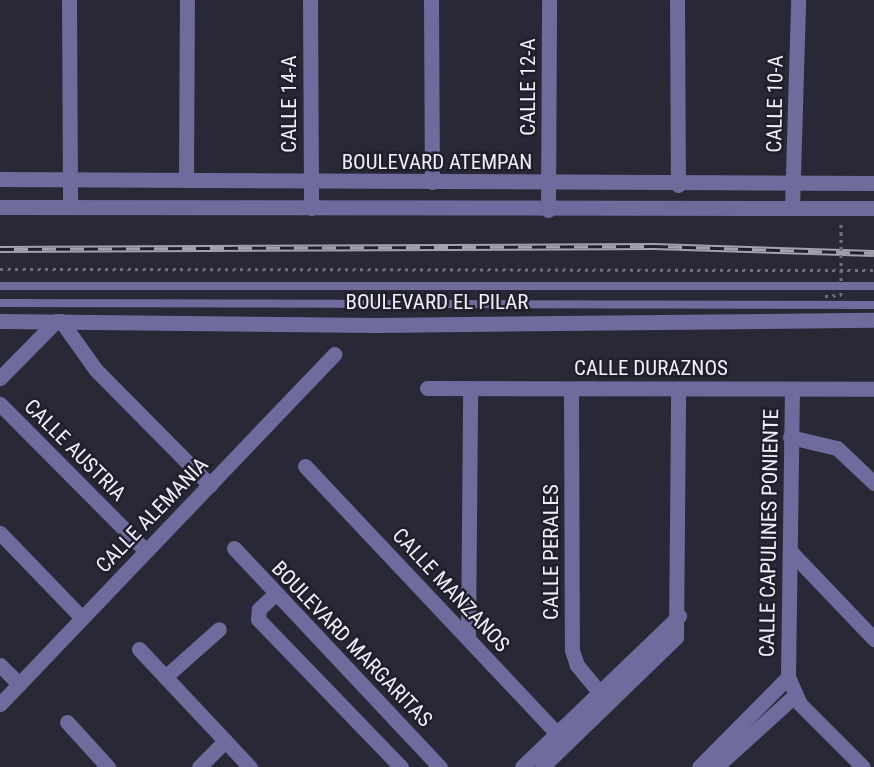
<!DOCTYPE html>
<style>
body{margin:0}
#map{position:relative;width:874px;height:767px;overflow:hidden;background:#292836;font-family:"Roboto Condensed",sans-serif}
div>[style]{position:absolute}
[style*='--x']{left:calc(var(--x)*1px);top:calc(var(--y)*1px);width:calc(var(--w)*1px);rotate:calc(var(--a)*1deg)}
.path>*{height:3px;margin-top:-1.5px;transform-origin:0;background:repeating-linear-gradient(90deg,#71707d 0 3px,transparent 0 7.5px)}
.service>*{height:8px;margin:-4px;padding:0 4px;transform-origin:4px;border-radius:4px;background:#706b9d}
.minor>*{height:15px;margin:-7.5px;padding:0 7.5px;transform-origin:7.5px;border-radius:7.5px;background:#706b9d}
.tertiary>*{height:15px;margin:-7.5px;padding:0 7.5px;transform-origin:7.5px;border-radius:7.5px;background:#706b9d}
.rail>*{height:7px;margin-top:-3.5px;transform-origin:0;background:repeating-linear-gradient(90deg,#201f2c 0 14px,#a2a1ad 0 28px);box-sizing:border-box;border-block:2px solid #a2a1ad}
.path-bridge>*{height:3px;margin-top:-1.5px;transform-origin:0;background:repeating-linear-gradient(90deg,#71707d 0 3px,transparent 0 7.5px)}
span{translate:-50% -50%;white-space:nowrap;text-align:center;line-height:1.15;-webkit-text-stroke:5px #201f2c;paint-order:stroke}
.street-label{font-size:21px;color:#f1f0fa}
</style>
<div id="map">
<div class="path">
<div style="--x:0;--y:269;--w:874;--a:0.07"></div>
</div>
<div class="service">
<div style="--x:0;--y:286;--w:874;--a:0"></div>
<div style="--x:0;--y:303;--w:874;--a:0.13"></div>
</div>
<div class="minor">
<div style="--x:69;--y:0;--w:206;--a:89.7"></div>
<div style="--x:310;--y:0;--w:208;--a:89.7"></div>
<div style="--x:431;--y:0;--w:182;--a:89.7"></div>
<div style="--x:677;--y:0;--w:185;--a:89.7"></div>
<div style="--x:186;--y:180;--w:180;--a:-89.7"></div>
<div style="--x:792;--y:208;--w:208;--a:-88.3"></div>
<div style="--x:548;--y:210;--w:210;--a:-89.7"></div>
<div style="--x:0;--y:321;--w:376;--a:0.6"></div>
<div style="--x:376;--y:325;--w:498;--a:-0.6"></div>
<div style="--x:61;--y:321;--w:60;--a:54.5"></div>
<div style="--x:96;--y:370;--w:162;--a:45.3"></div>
<div style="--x:0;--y:378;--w:80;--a:-45.5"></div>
<div style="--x:427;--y:388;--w:447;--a:0.1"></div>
<div style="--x:571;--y:389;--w:261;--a:89.8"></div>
<div style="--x:572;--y:650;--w:16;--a:72"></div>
<div style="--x:577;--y:665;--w:49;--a:50.8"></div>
<div style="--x:792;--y:389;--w:288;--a:90.8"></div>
<div style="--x:788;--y:677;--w:30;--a:66"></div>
<div style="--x:800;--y:704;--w:89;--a:45"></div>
<div style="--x:0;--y:404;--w:207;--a:45.2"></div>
<div style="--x:790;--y:437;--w:48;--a:13.2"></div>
<div style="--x:837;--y:448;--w:51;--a:43.4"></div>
<div style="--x:305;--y:466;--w:381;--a:46.7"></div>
<div style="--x:0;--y:533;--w:118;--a:46"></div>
<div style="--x:234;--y:548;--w:301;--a:46.8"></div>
<div style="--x:790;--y:551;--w:122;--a:46.3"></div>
<div style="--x:274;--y:595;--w:21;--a:137"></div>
<div style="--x:259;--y:609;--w:10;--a:96"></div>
<div style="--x:258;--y:619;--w:206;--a:46"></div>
<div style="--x:468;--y:638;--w:250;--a:-89.5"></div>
<div style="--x:139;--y:649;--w:162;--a:46.8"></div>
<div style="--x:0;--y:665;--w:27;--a:45"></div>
<div style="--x:165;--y:677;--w:72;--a:-41.6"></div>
<div style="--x:0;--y:704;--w:484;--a:-46.3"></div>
<div style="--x:67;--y:722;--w:61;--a:47.7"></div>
<div style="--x:199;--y:767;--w:37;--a:-45"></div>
<div style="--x:522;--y:767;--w:218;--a:-43.9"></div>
<div style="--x:542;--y:767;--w:187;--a:-44.1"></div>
<div style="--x:676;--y:637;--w:248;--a:-89.5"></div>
<div style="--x:699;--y:767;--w:127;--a:-45.3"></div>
<div style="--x:716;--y:767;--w:105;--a:-42.3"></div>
</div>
<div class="tertiary">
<div style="--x:0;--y:179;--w:874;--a:0.26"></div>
<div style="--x:0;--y:207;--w:874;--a:0.07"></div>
</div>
<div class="rail">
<div style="--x:0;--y:249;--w:654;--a:-0.26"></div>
<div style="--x:654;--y:246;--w:220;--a:1.8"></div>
</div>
<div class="path-bridge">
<div style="--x:825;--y:296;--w:16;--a:-4"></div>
<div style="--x:841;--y:295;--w:73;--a:-90"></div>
</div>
<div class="street-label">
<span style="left:528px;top:87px;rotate:-90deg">CALLE 12-A</span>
<span style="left:289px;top:104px;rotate:-90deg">CALLE 14-A</span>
<span style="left:775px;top:104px;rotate:-89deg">CALLE 10-A</span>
<span style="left:437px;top:162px">BOULEVARD ATEMPAN</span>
<span style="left:437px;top:302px">BOULEVARD EL PILAR</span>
<span style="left:651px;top:368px">CALLE DURAZNOS</span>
<span style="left:75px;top:450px;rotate:45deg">CALLE AUSTRIA</span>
<span style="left:152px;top:515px;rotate:-46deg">CALLE ALEMANIA</span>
<span style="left:769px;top:533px;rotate:-89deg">CALLE CAPULINES PONIENTE</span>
<span style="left:551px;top:552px;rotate:-90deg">CALLE PERALES</span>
<span style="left:451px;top:590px;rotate:47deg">CALLE MANZANOS</span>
<span style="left:352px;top:644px;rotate:46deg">BOULEVARD MARGARITAS</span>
</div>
</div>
